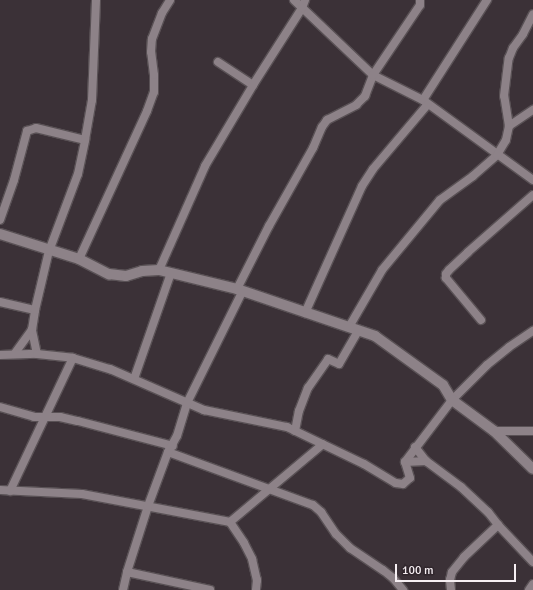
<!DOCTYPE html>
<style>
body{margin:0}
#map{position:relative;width:533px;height:590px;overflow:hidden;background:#3b3137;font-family:Signika,sans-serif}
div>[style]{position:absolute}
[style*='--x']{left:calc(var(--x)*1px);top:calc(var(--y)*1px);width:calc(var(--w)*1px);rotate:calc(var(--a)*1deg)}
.roads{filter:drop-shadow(1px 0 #595155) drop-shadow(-1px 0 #595155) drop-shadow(0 1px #595155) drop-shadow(0 -1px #595155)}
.minor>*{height:8px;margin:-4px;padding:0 4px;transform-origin:4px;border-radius:4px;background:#8d8288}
.tertiary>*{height:10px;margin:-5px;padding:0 5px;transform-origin:5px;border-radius:5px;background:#8d8288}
span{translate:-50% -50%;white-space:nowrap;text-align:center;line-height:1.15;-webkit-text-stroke:4px #31272d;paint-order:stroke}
.scale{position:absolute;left:395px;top:564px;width:121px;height:18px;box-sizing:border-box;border:2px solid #f6eff3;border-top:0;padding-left:5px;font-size:12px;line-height:14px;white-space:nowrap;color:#f6eff3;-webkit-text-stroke:3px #31272d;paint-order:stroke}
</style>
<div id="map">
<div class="roads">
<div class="minor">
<div style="--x:294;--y:0;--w:109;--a:43.5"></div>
<div style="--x:373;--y:75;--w:56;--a:26.6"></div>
<div style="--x:423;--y:100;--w:136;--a:36"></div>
<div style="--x:218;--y:62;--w:42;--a:33.3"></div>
<div style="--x:423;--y:100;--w:119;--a:-57.4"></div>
<div style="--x:509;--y:126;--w:29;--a:-34"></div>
<div style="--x:0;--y:220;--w:42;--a:-70.7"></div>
<div style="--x:14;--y:180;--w:51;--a:-75.1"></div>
<div style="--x:27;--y:131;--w:9;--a:-18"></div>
<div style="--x:36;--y:128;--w:50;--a:13.8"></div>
<div style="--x:79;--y:259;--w:163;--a:-65.3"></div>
<div style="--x:147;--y:111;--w:20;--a:-70"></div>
<div style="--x:154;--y:92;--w:17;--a:-90"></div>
<div style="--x:154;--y:75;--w:23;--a:-97"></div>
<div style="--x:151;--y:52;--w:13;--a:-86"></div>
<div style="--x:152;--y:39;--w:28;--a:-69"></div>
<div style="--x:162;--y:13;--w:15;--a:-58"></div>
<div style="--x:159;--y:270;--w:114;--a:-66.1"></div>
<div style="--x:205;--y:166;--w:94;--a:-59.3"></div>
<div style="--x:253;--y:85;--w:91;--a:-57.5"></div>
<div style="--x:302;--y:8;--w:9;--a:-69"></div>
<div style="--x:237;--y:289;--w:71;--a:-63.1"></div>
<div style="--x:269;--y:226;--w:90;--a:-60.6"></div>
<div style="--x:313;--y:148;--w:23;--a:-67"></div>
<div style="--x:322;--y:127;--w:9;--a:-54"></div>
<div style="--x:327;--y:120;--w:33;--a:-27"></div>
<div style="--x:356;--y:105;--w:13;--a:-45"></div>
<div style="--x:365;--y:96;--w:22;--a:-69"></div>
<div style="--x:373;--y:75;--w:84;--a:-56.1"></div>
<div style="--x:420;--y:5;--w:5;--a:-90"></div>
<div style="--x:0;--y:302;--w:36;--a:13"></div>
<div style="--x:305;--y:313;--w:139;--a:-65.8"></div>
<div style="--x:362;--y:186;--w:20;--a:-57"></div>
<div style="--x:373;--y:169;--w:85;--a:-49.8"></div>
<div style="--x:481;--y:320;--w:55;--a:-129.8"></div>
<div style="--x:446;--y:278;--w:4;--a:-90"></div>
<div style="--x:446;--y:274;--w:5;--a:-53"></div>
<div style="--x:449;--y:270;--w:26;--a:-43"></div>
<div style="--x:468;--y:252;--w:86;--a:-41.2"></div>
<div style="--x:349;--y:327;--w:66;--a:-59.9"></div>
<div style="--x:382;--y:270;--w:91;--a:-50.4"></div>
<div style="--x:440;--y:200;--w:41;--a:-36"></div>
<div style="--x:473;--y:176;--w:32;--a:-41"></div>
<div style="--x:497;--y:155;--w:17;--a:-59"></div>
<div style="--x:506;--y:140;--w:14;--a:-78"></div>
<div style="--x:509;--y:126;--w:30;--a:-99"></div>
<div style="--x:504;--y:96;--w:38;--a:-83"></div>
<div style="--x:509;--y:58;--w:11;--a:-68"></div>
<div style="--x:513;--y:48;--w:17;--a:-54"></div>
<div style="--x:523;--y:34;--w:22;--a:-63"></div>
<div style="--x:15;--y:353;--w:29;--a:-54"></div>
<div style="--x:37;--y:354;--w:25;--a:-102"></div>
<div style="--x:32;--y:330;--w:20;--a:-81"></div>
<div style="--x:35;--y:310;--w:61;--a:-76.7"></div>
<div style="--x:49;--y:251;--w:82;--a:-69.4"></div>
<div style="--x:78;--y:174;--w:35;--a:-78"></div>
<div style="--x:85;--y:140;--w:41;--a:-80.1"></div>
<div style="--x:92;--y:100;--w:100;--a:-87.7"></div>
<div style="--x:0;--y:355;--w:37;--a:-2"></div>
<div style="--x:37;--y:354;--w:36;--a:6"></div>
<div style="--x:73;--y:358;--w:39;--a:17"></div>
<div style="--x:110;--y:369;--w:103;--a:23.6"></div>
<div style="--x:204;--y:410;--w:85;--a:11.6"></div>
<div style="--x:287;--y:427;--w:85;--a:25.7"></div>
<div style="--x:364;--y:464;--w:37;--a:31"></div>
<div style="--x:396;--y:483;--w:7;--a:8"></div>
<div style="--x:403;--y:484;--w:9;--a:-41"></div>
<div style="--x:410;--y:478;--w:17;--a:-107"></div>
<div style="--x:405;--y:462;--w:78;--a:-52.8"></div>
<div style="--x:452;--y:400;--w:49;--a:-45"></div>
<div style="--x:487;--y:365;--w:28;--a:-39"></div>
<div style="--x:509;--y:347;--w:29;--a:-34"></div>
<div style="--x:134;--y:379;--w:112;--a:-70.8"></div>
<div style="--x:0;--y:407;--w:35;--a:16"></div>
<div style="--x:34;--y:417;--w:26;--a:0"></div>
<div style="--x:60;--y:417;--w:18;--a:13"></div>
<div style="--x:78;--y:421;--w:98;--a:14.7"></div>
<div style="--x:295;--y:431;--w:20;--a:-79"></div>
<div style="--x:299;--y:411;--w:25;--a:-69"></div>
<div style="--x:308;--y:388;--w:35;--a:-55"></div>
<div style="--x:328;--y:359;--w:12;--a:24"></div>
<div style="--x:339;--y:364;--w:39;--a:-60"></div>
<div style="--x:494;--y:431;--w:39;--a:0"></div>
<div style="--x:415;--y:447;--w:18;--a:52"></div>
<div style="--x:426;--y:461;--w:44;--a:36.6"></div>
<div style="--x:461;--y:487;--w:37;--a:43"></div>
<div style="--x:488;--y:512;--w:16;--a:52"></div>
<div style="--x:498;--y:525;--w:51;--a:46.6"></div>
<div style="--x:168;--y:452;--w:154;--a:20.1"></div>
<div style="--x:313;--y:505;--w:11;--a:41"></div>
<div style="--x:321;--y:512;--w:27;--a:56"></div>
<div style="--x:336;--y:534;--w:20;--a:45"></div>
<div style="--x:350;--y:548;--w:40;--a:34"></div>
<div style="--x:383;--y:570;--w:13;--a:39"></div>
<div style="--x:393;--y:578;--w:16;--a:50"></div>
<div style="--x:405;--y:462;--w:21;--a:-3"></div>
<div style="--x:0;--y:490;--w:82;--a:2.8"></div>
<div style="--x:82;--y:494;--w:151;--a:10.7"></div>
<div style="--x:230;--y:522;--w:25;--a:56"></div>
<div style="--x:244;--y:543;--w:18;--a:63"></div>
<div style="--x:252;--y:559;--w:22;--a:77"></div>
<div style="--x:257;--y:580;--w:10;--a:96"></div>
<div style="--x:10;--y:491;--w:147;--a:-64.7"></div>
<div style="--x:230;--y:522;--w:121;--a:-40"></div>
<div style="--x:127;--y:572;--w:85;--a:12.2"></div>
<div style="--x:123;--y:590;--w:18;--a:-77"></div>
<div style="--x:127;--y:572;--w:69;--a:-72.3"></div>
<div style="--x:148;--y:506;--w:58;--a:-69.7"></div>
<div style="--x:168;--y:452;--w:18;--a:-61"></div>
<div style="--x:177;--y:436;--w:34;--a:-73"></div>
<div style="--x:187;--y:403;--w:124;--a:-63.6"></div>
<div style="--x:451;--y:590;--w:10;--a:-96"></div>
<div style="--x:450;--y:580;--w:8;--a:-76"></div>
<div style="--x:452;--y:572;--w:19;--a:-51"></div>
<div style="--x:464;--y:557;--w:47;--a:-43.3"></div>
<div style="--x:529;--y:590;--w:7;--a:-56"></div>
</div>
<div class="tertiary">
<div style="--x:0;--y:234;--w:83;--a:17.6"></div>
<div style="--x:79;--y:259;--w:34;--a:27"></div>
<div style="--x:109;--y:274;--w:17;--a:7"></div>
<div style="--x:126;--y:276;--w:17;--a:-17"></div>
<div style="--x:142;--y:271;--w:17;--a:-3"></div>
<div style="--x:159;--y:270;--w:80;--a:13.7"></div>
<div style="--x:237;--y:289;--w:146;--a:18.8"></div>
<div style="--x:375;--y:336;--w:84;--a:35.8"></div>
<div style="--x:443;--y:385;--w:17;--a:59"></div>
<div style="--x:452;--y:400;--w:52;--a:36.4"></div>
<div style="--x:494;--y:431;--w:54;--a:44.3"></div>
</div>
</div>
<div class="scale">100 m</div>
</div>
